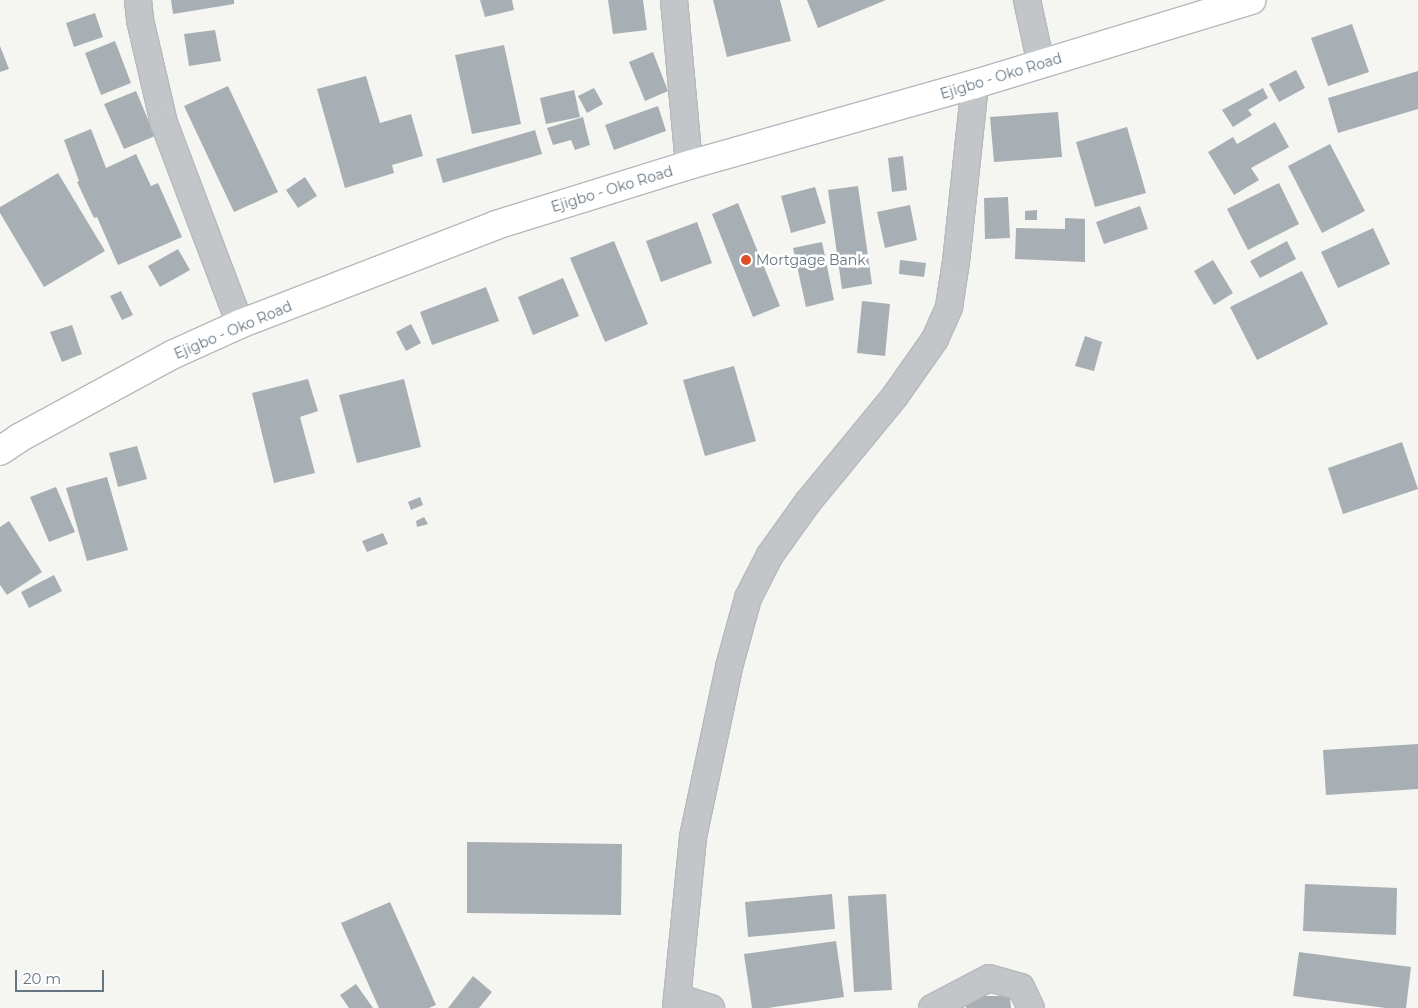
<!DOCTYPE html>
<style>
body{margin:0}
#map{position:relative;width:1418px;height:1008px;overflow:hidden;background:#f5f5f1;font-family:Montserrat,sans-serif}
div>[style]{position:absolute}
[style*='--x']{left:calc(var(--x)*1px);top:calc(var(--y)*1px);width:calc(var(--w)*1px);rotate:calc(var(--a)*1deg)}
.building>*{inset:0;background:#a7afb4}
.roads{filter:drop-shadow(1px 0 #b6b9bd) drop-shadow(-1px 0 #b6b9bd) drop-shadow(0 1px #b6b9bd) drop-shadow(0 -1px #b6b9bd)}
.street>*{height:26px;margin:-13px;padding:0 13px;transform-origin:13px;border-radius:13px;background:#c3c6c9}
.primary>*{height:28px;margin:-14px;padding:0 14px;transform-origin:14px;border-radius:14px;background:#fff}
.dots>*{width:14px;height:14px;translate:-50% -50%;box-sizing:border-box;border:2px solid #fff;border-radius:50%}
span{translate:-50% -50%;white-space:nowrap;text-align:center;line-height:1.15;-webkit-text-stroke:5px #fff;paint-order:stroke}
.street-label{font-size:14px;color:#657582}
.poi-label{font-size:14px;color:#657582}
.left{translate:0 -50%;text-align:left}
.scale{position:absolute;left:15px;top:970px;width:89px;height:22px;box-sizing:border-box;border:2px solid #657582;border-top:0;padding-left:6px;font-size:15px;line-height:18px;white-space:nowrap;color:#657582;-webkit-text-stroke:4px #fff;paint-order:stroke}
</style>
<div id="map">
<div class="building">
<div style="clip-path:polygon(171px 0,234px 0,234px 4px,173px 14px)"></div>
<div style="clip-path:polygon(480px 0,512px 0,514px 10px,485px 17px)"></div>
<div style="clip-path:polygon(608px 0,643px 0,647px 30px,613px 34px)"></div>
<div style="clip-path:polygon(713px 0,780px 0,791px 41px,727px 57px)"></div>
<div style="clip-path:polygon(807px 0,886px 0,818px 28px)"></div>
<div style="clip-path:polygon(95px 13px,103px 37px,74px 47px,66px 23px)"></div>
<div style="clip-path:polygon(1352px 24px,1369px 72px,1328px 86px,1311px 38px)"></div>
<div style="clip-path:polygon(215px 30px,221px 61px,189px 66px,184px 34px)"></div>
<div style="clip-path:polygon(115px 41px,131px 83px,101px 95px,85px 53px)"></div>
<div style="clip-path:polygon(504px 45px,521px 124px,472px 134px,455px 55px)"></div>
<div style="clip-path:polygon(0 46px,9px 69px,0 72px)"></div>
<div style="clip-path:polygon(653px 52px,668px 91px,645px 101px,629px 62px)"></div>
<div style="clip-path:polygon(1296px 70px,1305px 88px,1279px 102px,1269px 84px)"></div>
<div style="clip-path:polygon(1418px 71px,1418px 109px,1338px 133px,1328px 98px)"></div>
<div style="clip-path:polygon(366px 76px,380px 123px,411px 114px,423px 156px,392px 165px,394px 173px,345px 188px,317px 89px)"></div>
<div style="clip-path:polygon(228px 86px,278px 192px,234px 212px,184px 106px)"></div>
<div style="clip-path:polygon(594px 88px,603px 104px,587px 113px,578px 96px)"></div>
<div style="clip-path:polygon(1263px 88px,1268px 98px,1248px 110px,1252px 115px,1233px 127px,1222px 110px)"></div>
<div style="clip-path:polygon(574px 90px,580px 117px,546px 124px,540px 98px)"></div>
<div style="clip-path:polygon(136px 91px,155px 136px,124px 149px,104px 104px)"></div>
<div style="clip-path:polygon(658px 106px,666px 131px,614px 150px,605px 125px)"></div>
<div style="clip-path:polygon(1058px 112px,1062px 157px,994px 162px,990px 117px)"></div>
<div style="clip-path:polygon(583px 117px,590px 145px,575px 150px,571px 140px,553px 145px,547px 128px)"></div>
<div style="clip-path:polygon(1275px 122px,1289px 147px,1251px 168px,1259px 180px,1234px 195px,1208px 152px,1233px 137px,1237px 144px)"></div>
<div style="clip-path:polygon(1127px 127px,1146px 193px,1095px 207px,1076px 142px)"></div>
<div style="clip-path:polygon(91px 129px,106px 168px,136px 154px,151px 186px,158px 183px,182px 237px,118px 265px,97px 217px,94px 218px,77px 182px,79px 181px,64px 140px)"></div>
<div style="clip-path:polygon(535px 130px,542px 154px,443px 183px,436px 159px)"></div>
<div style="clip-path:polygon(1330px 144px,1365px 211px,1322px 233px,1288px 166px)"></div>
<div style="clip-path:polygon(903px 156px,907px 190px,892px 192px,888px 158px)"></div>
<div style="clip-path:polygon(58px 173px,105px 251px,44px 287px,0 213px,0 207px)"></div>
<div style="clip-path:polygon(305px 177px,317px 196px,298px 208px,286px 190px)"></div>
<div style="clip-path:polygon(1279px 183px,1299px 224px,1248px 250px,1227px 209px)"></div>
<div style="clip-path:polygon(858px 186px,872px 284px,842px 289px,828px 190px)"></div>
<div style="clip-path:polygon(815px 187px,826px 223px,791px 233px,781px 196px)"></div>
<div style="clip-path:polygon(1008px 197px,1010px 238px,985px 239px,984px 198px)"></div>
<div style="clip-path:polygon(738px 203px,780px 306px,753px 317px,712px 214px)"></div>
<div style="clip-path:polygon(910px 205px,917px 240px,885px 248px,877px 212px)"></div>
<div style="clip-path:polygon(1140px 206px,1148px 229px,1104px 244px,1096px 222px)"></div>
<div style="clip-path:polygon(1037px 210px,1037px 220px,1025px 220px,1025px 211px)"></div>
<div style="clip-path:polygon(1065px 218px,1085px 219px,1085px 262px,1015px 259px,1016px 228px,1065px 229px)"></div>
<div style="clip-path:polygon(697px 222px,712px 263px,661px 282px,646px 241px)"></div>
<div style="clip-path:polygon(1373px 228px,1390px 264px,1338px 288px,1321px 252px)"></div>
<div style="clip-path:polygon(614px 241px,648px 324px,605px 342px,570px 258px)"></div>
<div style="clip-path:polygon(1287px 241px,1296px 259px,1260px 278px,1250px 261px)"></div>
<div style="clip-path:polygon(822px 242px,834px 300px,806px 307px,793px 248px)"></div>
<div style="clip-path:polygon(178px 249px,190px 270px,160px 287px,148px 266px)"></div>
<div style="clip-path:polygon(900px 260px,926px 263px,924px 277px,899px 274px)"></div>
<div style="clip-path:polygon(1213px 260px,1233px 293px,1214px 305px,1194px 271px)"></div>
<div style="clip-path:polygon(1302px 271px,1328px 324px,1257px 360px,1230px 307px)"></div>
<div style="clip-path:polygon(563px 278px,579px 316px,533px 335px,518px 297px)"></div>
<div style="clip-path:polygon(486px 287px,499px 321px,432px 345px,420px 312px)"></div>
<div style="clip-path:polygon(121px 291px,133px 315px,122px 320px,110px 296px)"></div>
<div style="clip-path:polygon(862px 301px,890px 304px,885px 356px,857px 353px)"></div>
<div style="clip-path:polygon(411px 324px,421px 343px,406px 351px,396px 332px)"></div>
<div style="clip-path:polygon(72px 325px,82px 354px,62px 362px,50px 332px)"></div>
<div style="clip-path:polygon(1085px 336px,1102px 342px,1094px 371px,1075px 366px)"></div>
<div style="clip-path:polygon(734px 366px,756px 441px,705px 456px,683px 380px)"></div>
<div style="clip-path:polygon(308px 379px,318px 411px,300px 417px,315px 473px,274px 483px,252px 393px)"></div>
<div style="clip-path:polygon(404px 379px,421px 447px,357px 463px,339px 395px)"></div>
<div style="clip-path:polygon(1402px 442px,1418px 489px,1343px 514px,1328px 468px)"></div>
<div style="clip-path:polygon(137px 446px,147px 479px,118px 487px,109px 453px)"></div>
<div style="clip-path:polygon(107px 477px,128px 550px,87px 561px,66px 488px)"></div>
<div style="clip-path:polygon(56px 487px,75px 532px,49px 542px,30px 497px)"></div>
<div style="clip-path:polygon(420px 497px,423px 505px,411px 510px,408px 502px)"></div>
<div style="clip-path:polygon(424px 517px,428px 524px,417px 527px,416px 521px)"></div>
<div style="clip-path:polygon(9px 521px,42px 572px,7px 595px,0 585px,0 527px)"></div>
<div style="clip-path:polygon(383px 533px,388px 544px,367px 552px,362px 541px)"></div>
<div style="clip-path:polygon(54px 575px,62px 591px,29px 608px,21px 592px)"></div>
<div style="clip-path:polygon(1418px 744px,1418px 789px,1326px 795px,1323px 750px)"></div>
<div style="clip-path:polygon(467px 842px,622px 844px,621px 915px,467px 913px)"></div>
<div style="clip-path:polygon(1305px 884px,1397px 888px,1396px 935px,1303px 931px)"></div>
<div style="clip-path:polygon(832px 894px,835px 929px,748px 937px,745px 902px)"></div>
<div style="clip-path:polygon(886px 894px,892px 990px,854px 992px,848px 896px)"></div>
<div style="clip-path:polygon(390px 902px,436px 1005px,429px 1008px,379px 1008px,341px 923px)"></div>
<div style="clip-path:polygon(836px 941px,844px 997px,768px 1008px,752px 1008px,744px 954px)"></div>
<div style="clip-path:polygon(1299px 952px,1411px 967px,1406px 1008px,1386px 1008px,1293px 996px)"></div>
<div style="clip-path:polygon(473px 976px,492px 992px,479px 1008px,448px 1008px)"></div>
<div style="clip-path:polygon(356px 984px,373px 1008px,349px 1008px,340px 995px)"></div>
<div style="clip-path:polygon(966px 996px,1010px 996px,1011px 1008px,966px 1008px)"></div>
</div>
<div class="roads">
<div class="street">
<div style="--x:138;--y:0;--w:20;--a:84"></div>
<div style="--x:140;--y:20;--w:106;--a:76.9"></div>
<div style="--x:164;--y:123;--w:215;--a:69.3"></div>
<div style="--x:674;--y:0;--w:166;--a:84.8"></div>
<div style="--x:1027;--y:0;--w:66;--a:77.7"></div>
<div style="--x:677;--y:997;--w:36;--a:18"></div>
<div style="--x:676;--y:1008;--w:172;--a:-84.3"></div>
<div style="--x:693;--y:837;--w:174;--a:-78"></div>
<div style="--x:729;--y:667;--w:72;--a:-74.6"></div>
<div style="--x:748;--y:598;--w:48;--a:-62.9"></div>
<div style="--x:770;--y:555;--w:65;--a:-54.4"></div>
<div style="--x:808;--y:502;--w:137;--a:-50.6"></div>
<div style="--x:895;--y:396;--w:70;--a:-54.9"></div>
<div style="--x:935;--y:339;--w:35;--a:-66"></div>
<div style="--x:949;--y:307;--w:46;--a:-81.2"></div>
<div style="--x:956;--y:262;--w:179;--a:-83.9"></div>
<div style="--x:932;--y:1008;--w:64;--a:-27.8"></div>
<div style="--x:989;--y:978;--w:33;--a:16"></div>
<div style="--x:1021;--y:987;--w:23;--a:65"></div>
</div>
<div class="primary">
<div style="--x:0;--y:451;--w:23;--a:-34"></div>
<div style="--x:19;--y:438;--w:176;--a:-28.5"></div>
<div style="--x:174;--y:354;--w:72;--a:-24.4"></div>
<div style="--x:240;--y:324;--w:274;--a:-21.1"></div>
<div style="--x:496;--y:225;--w:202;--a:-17.3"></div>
<div style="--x:689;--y:165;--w:297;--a:-15.8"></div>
<div style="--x:975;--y:84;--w:289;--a:-16.9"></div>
</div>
</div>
<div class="dots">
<div style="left:746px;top:260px;background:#de4e28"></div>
</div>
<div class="street-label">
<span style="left:1001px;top:76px;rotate:-17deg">Ejigbo - Oko Road</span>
<span style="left:612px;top:189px;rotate:-17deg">Ejigbo - Oko Road</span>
<span style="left:233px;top:330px;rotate:-23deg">Ejigbo - Oko Road</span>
</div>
<div class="poi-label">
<span class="left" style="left:756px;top:260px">Mortgage Bank</span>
</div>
<div class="scale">20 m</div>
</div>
